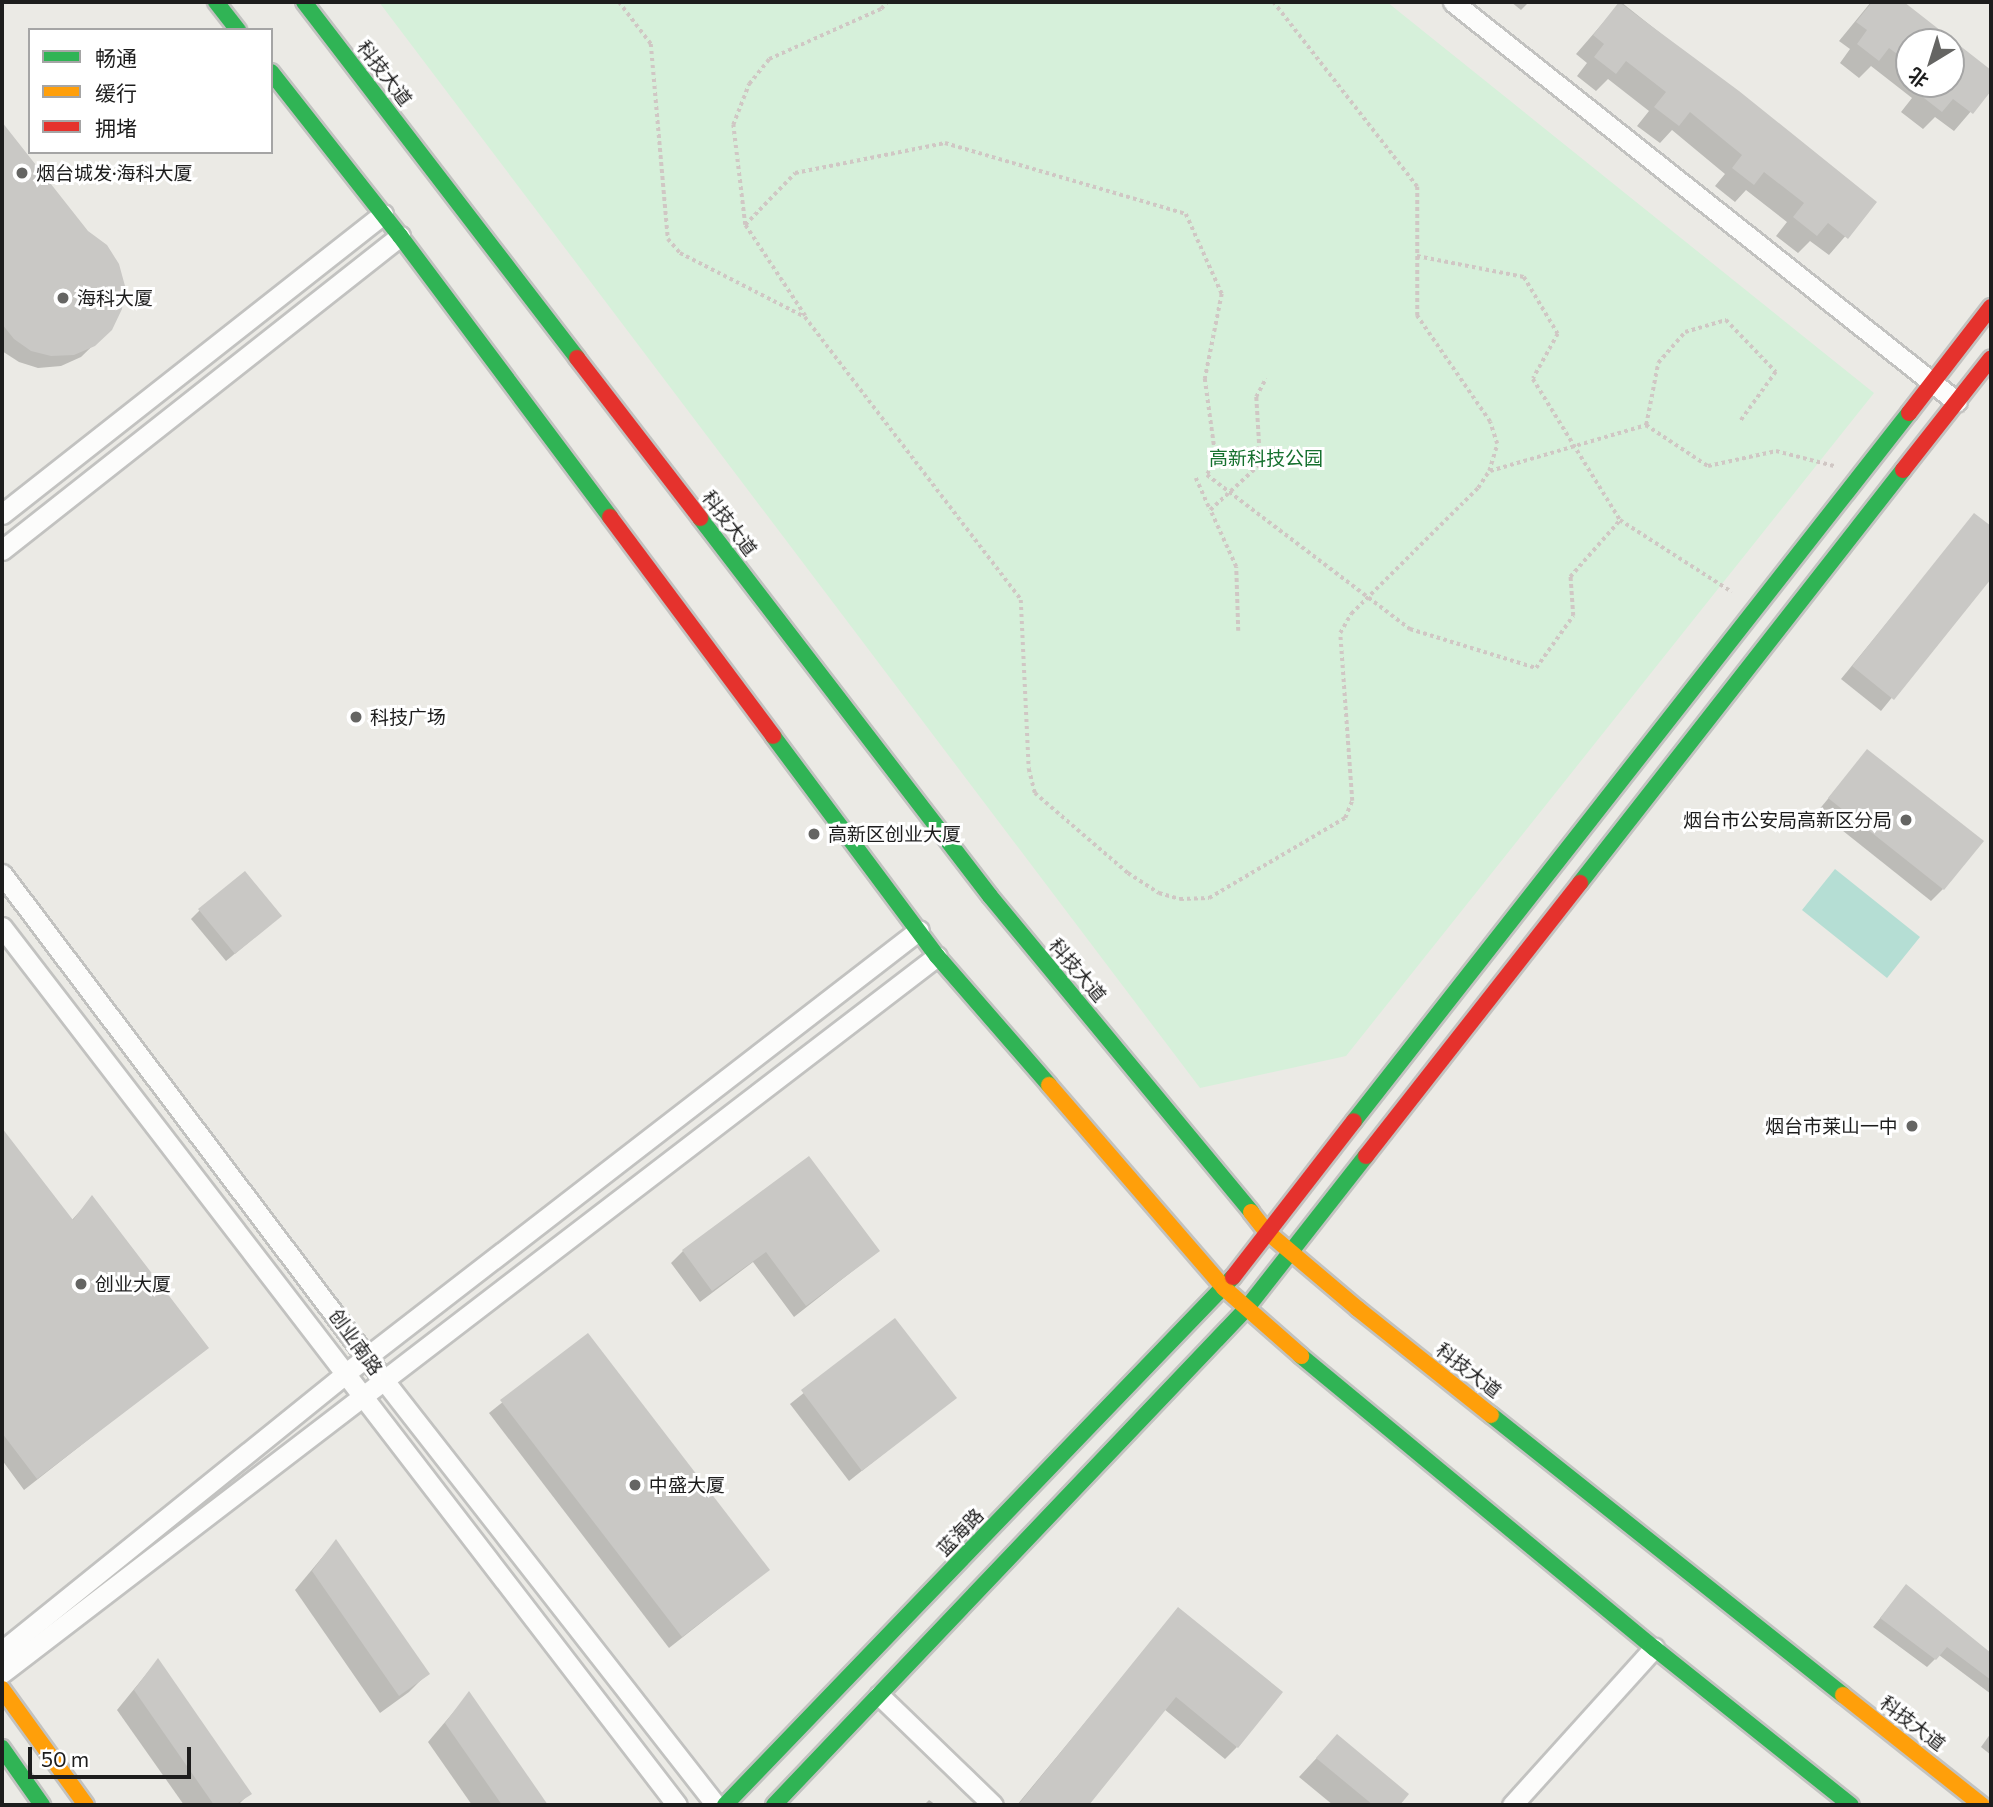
<!DOCTYPE html>
<meta charset="utf-8">
<style>
body{margin:0}
#map{position:relative;width:1993px;height:1807px;overflow:hidden;background:#ebeae5;font-family:Commissioner,"Noto Sans SC",sans-serif}
div>[style]{position:absolute}
[style*='--x']{left:calc(var(--x)*1px);top:calc(var(--y)*1px);width:calc(var(--w)*1px);rotate:calc(var(--a)*1deg)}
.park>*{inset:0;background:#d6f0da}
.pitch>*{inset:0;background:#b5ded4}
.shadow>*{inset:0;background:#0003}
.building>*{inset:0;background:#c9c8c5}
.path>*{height:3.5px;margin-top:-1.75px;transform-origin:0;background:repeating-linear-gradient(90deg,#d0c7c4 0 3.5px,transparent 0 7px)}
.roads{filter:drop-shadow(2px 0 #c2c2c0) drop-shadow(-2px 0 #c2c2c0) drop-shadow(0 2px #c2c2c0) drop-shadow(0 -2px #c2c2c0)}
.street>*{height:19px;margin:-9.5px;padding:0 9.5px;transform-origin:9.5px;border-radius:9.5px;background:#fcfcfb}
.fast>*{height:16px;margin:-8px;padding:0 8px;transform-origin:8px;border-radius:8px;background:#30b455}
.slow>*{height:16px;margin:-8px;padding:0 8px;transform-origin:8px;border-radius:8px;background:#ff9f0a}
.jam>*{height:16px;margin:-8px;padding:0 8px;transform-origin:8px;border-radius:8px;background:#e5322d}
.dots>*{width:19px;height:19px;translate:-50% -50%;box-sizing:border-box;border:4px solid #fff;border-radius:50%}
span{translate:-50% -50%;white-space:nowrap;text-align:center;line-height:1.15;-webkit-text-stroke:6px #fff;paint-order:stroke}
.street-label{font-size:19px;color:#1d1d1d}
.poi-label{font-size:19px;color:#1d1d1d}
.left{translate:0 -50%;text-align:left}
.right{translate:-100% -50%;text-align:right}
.park-label{font-size:19px;color:#15702e}
.frame{position:absolute;inset:0;border:4px solid #1d1d1d;pointer-events:none}
.legend{position:absolute;left:28px;top:28px;width:245px;height:126px;box-sizing:border-box;background:#fff;border:2px solid #a5a5a5;margin:0;padding:9px 12px;list-style:none;font-size:21px;color:#1d1d1d}
.legend li{display:flex;align-items:center;gap:14px;height:35px}
.legend b{width:35px;border:2px solid #a5a5a5}
.north{position:absolute;left:1895px;top:28px;width:70px;height:70px;box-sizing:border-box;background:#fff;border:2px solid #a5a5a5;border-radius:50%;rotate:218deg;font-size:19px;font-weight:700;line-height:28px;text-align:center;color:#1d1d1d}
.north::after{content:'';display:block;margin:auto;width:24px;height:32px;background:#656563;clip-path:polygon(50% 0,100% 100%,50% 72%,0 100%)}
.scale{position:absolute;left:28px;top:1747px;width:163px;height:32px;box-sizing:border-box;border:4px solid #1d1d1d;border-top:0;padding-left:9px;font-size:21px;line-height:24px;white-space:nowrap;color:#1d1d1d;-webkit-text-stroke:5px #fff;paint-order:stroke}
</style>
<div id="map">
<div class="park">
<div style="clip-path:polygon(379px 2px,1387px 2px,1874px 393px,1346px 1056px,1200px 1088px)"></div>
</div>
<div class="pitch">
<div style="clip-path:polygon(1835px 869px,1920px 937px,1887px 978px,1802px 910px)"></div>
</div>
<div class="shadow">
<div style="clip-path:polygon(1511px 2px,1529px 2px,1521px 10px)"></div>
<div style="clip-path:polygon(1621px 2px,1874px 203px,1829px 255px,1810px 241px,1798px 253px,1776px 236px,1787px 222px,1746px 190px,1735px 202px,1715px 186px,1725px 174px,1672px 130px,1660px 143px,1637px 126px,1649px 111px,1608px 79px,1596px 91px,1577px 76px,1587px 63px,1576px 54px)"></div>
<div style="clip-path:polygon(evenodd,1871px 2px,1901px 2px,1991px 72px,1991px 88px,1954px 131px,1935px 117px,1923px 129px,1901px 112px,1912px 98px,1871px 66px,1859px 78px,1840px 63px,1850px 49px,1839px 41px,1871px 2px,1909px 42px,1951px 42px,1951px 84px,1909px 84px,1909px 42px)"></div>
<div style="clip-path:polygon(2px 125px,87px 232px,110px 329px,81px 357px,61px 366px,38px 368px,19px 362px,2px 351px)"></div>
<div style="clip-path:polygon(1975px 515px,1991px 529px,1991px 576px,1881px 711px,1841px 679px)"></div>
<div style="clip-path:polygon(1867px 751px,1943px 889px,1931px 901px,1818px 811px)"></div>
<div style="clip-path:polygon(200px 910px,271px 924px,226px 961px,191px 919px)"></div>
<div style="clip-path:polygon(2px 1131px,71px 1221px,92px 1198px,206px 1347px,24px 1490px,2px 1460px)"></div>
<div style="clip-path:polygon(683px 1251px,878px 1251px,794px 1317px,753px 1262px,700px 1302px,671px 1263px)"></div>
<div style="clip-path:polygon(895px 1320px,954px 1398px,849px 1481px,790px 1404px)"></div>
<div style="clip-path:polygon(587px 1335px,768px 1570px,669px 1648px,489px 1413px)"></div>
<div style="clip-path:polygon(335px 1542px,427px 1674px,409px 1692px,380px 1713px,295px 1590px)"></div>
<div style="clip-path:polygon(1906px 1586px,1991px 1654px,1991px 1694px,1939px 1655px,1927px 1667px,1873px 1627px)"></div>
<div style="clip-path:polygon(1178px 1610px,1237px 1747px,1225px 1759px,1164px 1709px,1087px 1805px,1017px 1805px)"></div>
<div style="clip-path:polygon(157px 1661px,249px 1794px,238px 1805px,184px 1805px,117px 1710px)"></div>
<div style="clip-path:polygon(469px 1694px,546px 1805px,472px 1805px,428px 1742px)"></div>
<div style="clip-path:polygon(1991px 1733px,1991px 1755px,1981px 1747px)"></div>
<div style="clip-path:polygon(1337px 1736px,1407px 1795px,1398px 1805px,1333px 1805px,1299px 1777px)"></div>
<div style="clip-path:polygon(929px 1800px,936px 1805px,924px 1805px)"></div>
</div>
<div class="building">
<div style="clip-path:polygon(1619px 2px,1739px 91px,1877px 202px,1848px 239px,1828px 223px,1817px 236px,1793px 217px,1804px 203px,1764px 172px,1754px 185px,1732px 168px,1742px 155px,1690px 112px,1679px 126px,1654px 107px,1666px 92px,1626px 61px,1616px 74px,1594px 57px,1604px 44px,1593px 35px)"></div>
<div style="clip-path:polygon(1872px 2px,1904px 2px,1991px 70px,1991px 91px,1973px 114px,1953px 99px,1942px 112px,1906px 84px,1951px 84px,1951px 42px,1909px 42px,1909px 63px,1889px 48px,1879px 61px,1857px 44px,1867px 30px,1856px 22px)"></div>
<div style="clip-path:polygon(2px 122px,88px 231px,107px 245px,119px 264px,125px 286px,122px 309px,112px 330px,95px 346px,74px 355px,51px 356px,31px 351px,14px 339px,2px 324px)"></div>
<div style="clip-path:polygon(1974px 513px,1991px 526px,1991px 579px,1894px 700px,1852px 666px)"></div>
<div style="clip-path:polygon(1867px 749px,1984px 841px,1944px 890px,1828px 798px)"></div>
<div style="clip-path:polygon(245px 871px,282px 916px,235px 954px,198px 909px)"></div>
<div style="clip-path:polygon(2px 1128px,73px 1220px,92px 1195px,209px 1348px,37px 1479px,2px 1433px)"></div>
<div style="clip-path:polygon(809px 1156px,880px 1251px,806px 1306px,766px 1252px,712px 1291px,682px 1250px)"></div>
<div style="clip-path:polygon(895px 1318px,957px 1398px,862px 1471px,801px 1390px)"></div>
<div style="clip-path:polygon(588px 1333px,770px 1570px,682px 1637px,500px 1400px)"></div>
<div style="clip-path:polygon(336px 1539px,430px 1674px,399px 1696px,312px 1571px)"></div>
<div style="clip-path:polygon(1906px 1584px,1991px 1653px,1991px 1680px,1947px 1647px,1936px 1660px,1880px 1618px)"></div>
<div style="clip-path:polygon(1178px 1607px,1283px 1692px,1238px 1748px,1176px 1697px,1089px 1805px,1018px 1805px)"></div>
<div style="clip-path:polygon(158px 1658px,252px 1794px,235px 1805px,214px 1805px,134px 1690px)"></div>
<div style="clip-path:polygon(469px 1691px,548px 1805px,502px 1805px,445px 1723px)"></div>
<div style="clip-path:polygon(1337px 1734px,1409px 1794px,1400px 1805px,1373px 1805px,1316px 1758px)"></div>
</div>
<div class="path">
<div style="--x:619;--y:2;--w:53;--a:52.7"></div>
<div style="--x:651;--y:44;--w:196;--a:85"></div>
<div style="--x:668;--y:239;--w:18;--a:49"></div>
<div style="--x:680;--y:253;--w:140;--a:27.1"></div>
<div style="--x:805;--y:317;--w:356;--a:52.6"></div>
<div style="--x:1021;--y:600;--w:169;--a:87.3"></div>
<div style="--x:1029;--y:769;--w:25;--a:76"></div>
<div style="--x:1035;--y:793;--w:123;--a:40.7"></div>
<div style="--x:1128;--y:873;--w:37;--a:33"></div>
<div style="--x:1159;--y:893;--w:22;--a:16"></div>
<div style="--x:1180;--y:899;--w:29;--a:-2"></div>
<div style="--x:1209;--y:898;--w:158;--a:-30.5"></div>
<div style="--x:1345;--y:818;--w:18;--a:-68"></div>
<div style="--x:1352;--y:801;--w:168;--a:-94.1"></div>
<div style="--x:1340;--y:633;--w:22;--a:-60"></div>
<div style="--x:1351;--y:614;--w:179;--a:-44.8"></div>
<div style="--x:1478;--y:488;--w:20;--a:-57"></div>
<div style="--x:1489;--y:471;--w:28;--a:-73"></div>
<div style="--x:1497;--y:444;--w:23;--a:-108"></div>
<div style="--x:1490;--y:422;--w:129;--a:-124.6"></div>
<div style="--x:1417;--y:316;--w:129;--a:-90"></div>
<div style="--x:1417;--y:187;--w:234;--a:-127.9"></div>
<div style="--x:745;--y:225;--w:72;--a:-46.1"></div>
<div style="--x:795;--y:173;--w:153;--a:-11.3"></div>
<div style="--x:945;--y:143;--w:251;--a:16.4"></div>
<div style="--x:1186;--y:214;--w:88;--a:65.8"></div>
<div style="--x:1222;--y:294;--w:87;--a:101.3"></div>
<div style="--x:1205;--y:379;--w:81;--a:82.2"></div>
<div style="--x:1216;--y:459;--w:18;--a:119"></div>
<div style="--x:1207;--y:475;--w:255;--a:37.2"></div>
<div style="--x:1410;--y:629;--w:132;--a:17.2"></div>
<div style="--x:1536;--y:668;--w:64;--a:-54.6"></div>
<div style="--x:1573;--y:616;--w:39;--a:-94"></div>
<div style="--x:1570;--y:577;--w:76;--a:-48.7"></div>
<div style="--x:1620;--y:520;--w:133;--a:32.7"></div>
<div style="--x:1417;--y:256;--w:109;--a:11.1"></div>
<div style="--x:1524;--y:277;--w:66;--a:59.2"></div>
<div style="--x:1558;--y:334;--w:51;--a:119.1"></div>
<div style="--x:1533;--y:379;--w:166;--a:58.3"></div>
<div style="--x:805;--y:316;--w:109;--a:-123.4"></div>
<div style="--x:745;--y:225;--w:101;--a:-96.8"></div>
<div style="--x:733;--y:125;--w:44;--a:-68.7"></div>
<div style="--x:749;--y:84;--w:32;--a:-51"></div>
<div style="--x:769;--y:59;--w:123;--a:-24.1"></div>
<div style="--x:881;--y:9;--w:9;--a:-49"></div>
<div style="--x:1646;--y:425;--w:63;--a:-79"></div>
<div style="--x:1658;--y:363;--w:41;--a:-48.9"></div>
<div style="--x:1685;--y:332;--w:43;--a:-16.3"></div>
<div style="--x:1726;--y:320;--w:72;--a:46.1"></div>
<div style="--x:1776;--y:372;--w:62;--a:125.8"></div>
<div style="--x:1490;--y:471;--w:163;--a:-16.4"></div>
<div style="--x:1646;--y:425;--w:74;--a:33.5"></div>
<div style="--x:1708;--y:466;--w:70;--a:-12.4"></div>
<div style="--x:1776;--y:451;--w:60;--a:14.5"></div>
<div style="--x:1196;--y:478;--w:35;--a:66"></div>
<div style="--x:1238;--y:631;--w:64;--a:-91.8"></div>
<div style="--x:1236;--y:567;--w:63;--a:-114.5"></div>
<div style="--x:1210;--y:510;--w:68;--a:-42.6"></div>
<div style="--x:1260;--y:464;--w:67;--a:-93.4"></div>
<div style="--x:1256;--y:397;--w:21;--a:-62"></div>
</div>
<div class="roads">
<div class="street">
<div style="--x:1453;--y:2;--w:643;--a:38.44"></div>
<div style="--x:2;--y:514;--w:485;--a:-38.2"></div>
<div style="--x:2;--y:550;--w:507;--a:-38.27"></div>
<div style="--x:2;--y:874;--w:633;--a:52.97"></div>
<div style="--x:383;--y:1379;--w:541;--a:51.99"></div>
<div style="--x:2;--y:927;--w:1107;--a:52.45"></div>
<div style="--x:2;--y:1651;--w:442;--a:-38.9"></div>
<div style="--x:346;--y:1373;--w:724;--a:-37.71"></div>
<div style="--x:2;--y:1673;--w:1178;--a:-37.48"></div>
<div style="--x:879;--y:1695;--w:158;--a:44"></div>
<div style="--x:1512;--y:1805;--w:212;--a:-47.9"></div>
</div>
<div class="fast">
<div style="--x:216;--y:2;--w:36;--a:52"></div>
<div style="--x:304;--y:2;--w:449;--a:52.5"></div>
<div style="--x:271;--y:72;--w:209;--a:51.8"></div>
<div style="--x:400;--y:236;--w:351;--a:53.2"></div>
<div style="--x:700;--y:518;--w:476;--a:52.5"></div>
<div style="--x:990;--y:896;--w:410;--a:50.4"></div>
<div style="--x:773;--y:736;--w:274;--a:53.3"></div>
<div style="--x:937;--y:956;--w:171;--a:49"></div>
<div style="--x:1580;--y:883;--w:524;--a:-51.97"></div>
<div style="--x:1354;--y:1121;--w:900;--a:-51.91"></div>
<div style="--x:1301;--y:1356;--w:458;--a:39.6"></div>
<div style="--x:1654;--y:1648;--w:252;--a:38.6"></div>
<div style="--x:1491;--y:1415;--w:450;--a:38.5"></div>
<div style="--x:2;--y:1748;--w:70;--a:54.9"></div>
<div style="--x:725;--y:1805;--w:733;--a:-46.11"></div>
<div style="--x:774;--y:1805;--w:685;--a:-46.42"></div>
<div style="--x:1246;--y:1309;--w:194;--a:-51.9"></div>
</div>
<div class="slow">
<div style="--x:1049;--y:1085;--w:268;--a:49.2"></div>
<div style="--x:1224;--y:1288;--w:103;--a:41.4"></div>
<div style="--x:1251;--y:1212;--w:24;--a:52"></div>
<div style="--x:1266;--y:1231;--w:121;--a:40.3"></div>
<div style="--x:1358;--y:1309;--w:170;--a:38.6"></div>
<div style="--x:2;--y:1689;--w:143;--a:54.1"></div>
<div style="--x:1843;--y:1695;--w:177;--a:38.4"></div>
</div>
<div class="jam">
<div style="--x:577;--y:358;--w:202;--a:52.4"></div>
<div style="--x:1909;--y:413;--w:134;--a:-52.3"></div>
<div style="--x:1903;--y:470;--w:142;--a:-51.8"></div>
<div style="--x:610;--y:517;--w:273;--a:53.3"></div>
<div style="--x:1366;--y:1156;--w:347;--a:-51.9"></div>
<div style="--x:1233;--y:1277;--w:197;--a:-52.2"></div>
</div>
</div>
<div class="dots">
<div style="left:22px;top:173px;background:#656563"></div>
<div style="left:63px;top:298px;background:#656563"></div>
<div style="left:356px;top:717px;background:#656563"></div>
<div style="left:1906px;top:820px;background:#656563"></div>
<div style="left:814px;top:834px;background:#656563"></div>
<div style="left:1912px;top:1126px;background:#656563"></div>
<div style="left:81px;top:1284px;background:#656563"></div>
<div style="left:635px;top:1485px;background:#656563"></div>
</div>
<div class="street-label">
<span style="left:385px;top:73px;rotate:53deg">科技大道</span>
<span style="left:730px;top:523px;rotate:53deg">科技大道</span>
<span style="left:1078px;top:970px;rotate:50deg">科技大道</span>
<span style="left:356px;top:1342px;rotate:54deg">创业南路</span>
<span style="left:1469px;top:1370px;rotate:38deg">科技大道</span>
<span style="left:960px;top:1532px;rotate:-46deg">蓝海路</span>
<span style="left:1913px;top:1723px;rotate:38deg">科技大道</span>
</div>
<div class="poi-label">
<span class="left" style="left:36px;top:173px">烟台城发·海科大厦</span>
<span class="left" style="left:77px;top:298px">海科大厦</span>
<span class="left" style="left:370px;top:717px">科技广场</span>
<span class="right" style="left:1892px;top:820px">烟台市公安局高新区分局</span>
<span class="left" style="left:828px;top:834px">高新区创业大厦</span>
<span class="right" style="left:1898px;top:1126px">烟台市莱山一中</span>
<span class="left" style="left:95px;top:1284px">创业大厦</span>
<span class="left" style="left:649px;top:1485px">中盛大厦</span>
</div>
<div class="park-label">
<span style="left:1266px;top:458px">高新科技公园</span>
</div>
<div class="frame"></div>
<ul class="legend">
<li><b style="height:9px;background:#30b455"></b>畅通</li>
<li><b style="height:9px;background:#ff9f0a"></b>缓行</li>
<li><b style="height:9px;background:#e5322d"></b>拥堵</li>
</ul>
<div class="north">北</div>
<div class="scale">50 m</div>
</div>
